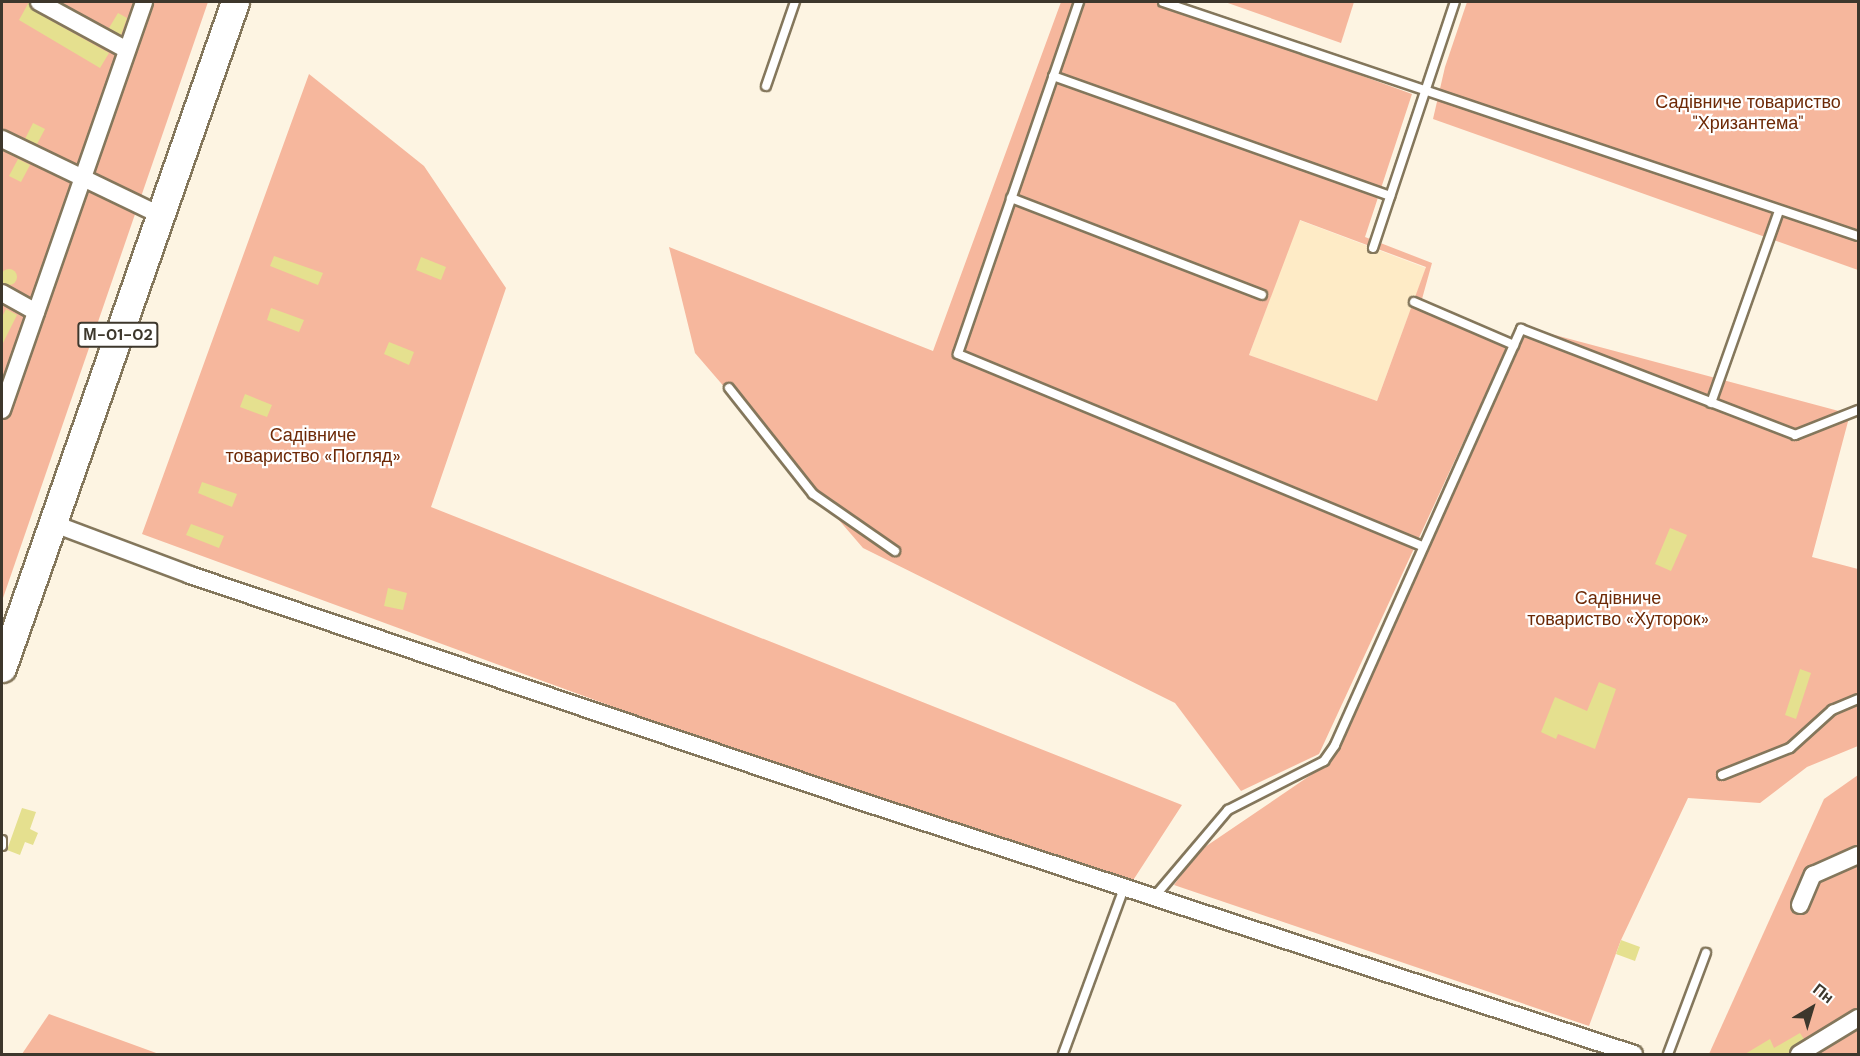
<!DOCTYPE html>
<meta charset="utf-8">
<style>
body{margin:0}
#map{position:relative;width:1860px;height:1056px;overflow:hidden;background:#fdf4e2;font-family:"DM Sans",sans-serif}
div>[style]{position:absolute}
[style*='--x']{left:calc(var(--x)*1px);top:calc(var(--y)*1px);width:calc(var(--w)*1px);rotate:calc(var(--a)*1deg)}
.built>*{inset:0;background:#feebc6}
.green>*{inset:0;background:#f6b79d}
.building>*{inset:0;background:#e5e08f}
.round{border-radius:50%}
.roads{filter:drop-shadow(2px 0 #84775c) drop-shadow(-2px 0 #84775c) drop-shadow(0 2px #84775c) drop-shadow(0 -2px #84775c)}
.service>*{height:8px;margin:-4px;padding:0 4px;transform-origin:4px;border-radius:4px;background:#fff}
.minor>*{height:16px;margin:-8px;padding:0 8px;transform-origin:8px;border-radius:8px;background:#fff}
.primary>*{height:27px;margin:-13.5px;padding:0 13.5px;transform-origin:13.5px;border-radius:13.5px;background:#fff}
span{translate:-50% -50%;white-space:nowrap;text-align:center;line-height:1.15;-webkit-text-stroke:4.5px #fff;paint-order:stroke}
.shield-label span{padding:2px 4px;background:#fff;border:2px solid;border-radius:4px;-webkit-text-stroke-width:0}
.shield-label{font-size:16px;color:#3d372c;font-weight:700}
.park-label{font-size:18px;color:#6d2906}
.frame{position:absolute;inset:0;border:3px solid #3d372c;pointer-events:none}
.north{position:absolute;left:1782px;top:978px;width:60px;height:60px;-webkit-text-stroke:4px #fff;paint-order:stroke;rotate:38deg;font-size:16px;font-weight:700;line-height:24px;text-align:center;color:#3d372c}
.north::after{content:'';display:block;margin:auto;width:21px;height:27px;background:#3d372c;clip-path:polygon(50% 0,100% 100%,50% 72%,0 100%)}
</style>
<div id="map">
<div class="built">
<div style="clip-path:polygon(1299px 220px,1426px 268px,1377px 401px,1249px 355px)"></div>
</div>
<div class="green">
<div style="clip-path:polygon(2px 2px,208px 2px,2px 601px)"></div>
<div style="clip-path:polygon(evenodd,1061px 2px,1159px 2px,1412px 94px,1365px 237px,1432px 263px,1422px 299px,1509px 343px,1319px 754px,1241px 791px,1175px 703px,863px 548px,695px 353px,669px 247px,933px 351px,1061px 2px,1300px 220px,1426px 267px,1377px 401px,1249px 355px,1300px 220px)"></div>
<div style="clip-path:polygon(1225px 2px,1354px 2px,1341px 43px)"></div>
<div style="clip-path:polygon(1467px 2px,1858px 2px,1858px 270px,1433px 119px,1445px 67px)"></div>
<div style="clip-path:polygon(309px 74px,424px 166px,506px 288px,431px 507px,1182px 805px,1130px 885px,903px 813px,142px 534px)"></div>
<div style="clip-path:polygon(1525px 327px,1850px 414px,1812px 557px,1858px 569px,1858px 746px,1807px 767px,1760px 803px,1688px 798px,1621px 940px,1589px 1026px,1174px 885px,1199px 851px,1327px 764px)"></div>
<div style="clip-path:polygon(1858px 775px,1858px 1054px,1709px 1054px,1824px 799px)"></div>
<div style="clip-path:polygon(49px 1014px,159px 1054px,22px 1054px)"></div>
</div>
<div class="building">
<div style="clip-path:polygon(29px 2px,34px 11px,109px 53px,100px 68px,19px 20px)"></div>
<div style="clip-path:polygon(118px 13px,127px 18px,121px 35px,109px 28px)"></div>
<div style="clip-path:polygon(33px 123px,45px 129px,37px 144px,25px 139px)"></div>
<div style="clip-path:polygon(18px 159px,30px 165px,21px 182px,9px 176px)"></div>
<div style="clip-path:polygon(274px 256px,323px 273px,318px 285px,270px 266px)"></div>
<div style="clip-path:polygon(421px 257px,446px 267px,441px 280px,416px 270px)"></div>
<div class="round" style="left:1px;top:269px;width:16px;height:16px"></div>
<div style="clip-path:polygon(271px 308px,304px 320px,299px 332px,267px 320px)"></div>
<div style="clip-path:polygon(6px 309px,17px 315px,2px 345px,2px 317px)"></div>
<div style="clip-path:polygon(389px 342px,414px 352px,409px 365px,384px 354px)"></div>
<div style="clip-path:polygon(245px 394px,272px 405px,267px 417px,240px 407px)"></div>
<div style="clip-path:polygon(202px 482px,237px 494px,232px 507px,198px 493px)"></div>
<div style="clip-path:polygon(191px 524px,224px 536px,219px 548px,186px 535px)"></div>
<div style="clip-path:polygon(1670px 528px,1687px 535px,1671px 571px,1655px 564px)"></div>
<div style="clip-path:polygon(388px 588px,407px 593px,403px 610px,384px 606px)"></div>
<div style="clip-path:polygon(1800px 669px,1811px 673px,1796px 719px,1785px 715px)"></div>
<div style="clip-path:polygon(1599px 682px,1616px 689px,1595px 749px,1558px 734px,1556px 739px,1541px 732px,1555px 697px,1587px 711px)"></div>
<div style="clip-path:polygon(22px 808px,36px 812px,30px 829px,38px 833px,33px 845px,25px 842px,20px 855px,7px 850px)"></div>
<div style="clip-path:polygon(1621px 940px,1640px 947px,1635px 961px,1616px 954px)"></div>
<div style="clip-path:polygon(1800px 1033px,1804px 1039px,1787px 1054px,1745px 1054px,1770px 1039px,1774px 1048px)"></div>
</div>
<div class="roads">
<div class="service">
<div style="--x:1079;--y:2;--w:372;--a:109"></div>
<div style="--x:958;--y:354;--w:502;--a:22.48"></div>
<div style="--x:1163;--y:2;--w:733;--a:18.61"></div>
<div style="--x:1053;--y:76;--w:358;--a:19.6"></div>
<div style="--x:766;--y:86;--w:89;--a:-71"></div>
<div style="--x:1011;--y:198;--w:269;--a:21.1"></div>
<div style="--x:1373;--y:248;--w:259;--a:-71.6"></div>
<div style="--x:1414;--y:302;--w:109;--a:23.3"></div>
<div style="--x:729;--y:388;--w:135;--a:51.6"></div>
<div style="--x:813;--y:494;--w:100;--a:34.8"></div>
<div style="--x:1711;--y:403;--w:204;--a:-70.5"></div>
<div style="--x:1722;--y:775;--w:73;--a:-21.7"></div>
<div style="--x:1790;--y:748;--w:57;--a:-42.1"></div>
<div style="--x:1832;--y:710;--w:28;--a:-23"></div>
<div style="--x:2;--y:840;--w:6;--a:90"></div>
<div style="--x:1155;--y:896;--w:113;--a:-49.7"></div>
<div style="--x:1228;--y:810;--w:108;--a:-27"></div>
<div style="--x:1324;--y:761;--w:19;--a:-55"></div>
<div style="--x:1335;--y:745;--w:456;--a:-65.9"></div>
<div style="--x:1521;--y:329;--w:294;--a:21.1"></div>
<div style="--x:1795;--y:435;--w:68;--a:-21.6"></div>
<div style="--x:1063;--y:1054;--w:177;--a:-69.8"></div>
<div style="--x:1668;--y:1054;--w:108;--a:-69.4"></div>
</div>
<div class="minor">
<div style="--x:39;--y:2;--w:100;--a:28.6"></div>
<div style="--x:2;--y:139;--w:175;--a:25.7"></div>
<div style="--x:2;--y:293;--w:39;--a:29"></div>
<div style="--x:2;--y:410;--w:432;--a:-70.8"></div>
<div style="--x:52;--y:523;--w:147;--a:20.6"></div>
<div style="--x:190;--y:575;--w:710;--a:18.64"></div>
<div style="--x:863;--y:802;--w:811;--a:18.1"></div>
<div style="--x:1800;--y:905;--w:33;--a:-67"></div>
<div style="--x:1813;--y:875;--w:49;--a:-24"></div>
<div style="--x:1799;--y:1054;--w:69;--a:-31.4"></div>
</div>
<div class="primary">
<div style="--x:2;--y:668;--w:706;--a:-70.72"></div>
</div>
</div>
<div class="shield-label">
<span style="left:118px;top:335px">М-01-02</span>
</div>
<div class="park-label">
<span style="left:1748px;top:113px">Садівниче товариство<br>"Хризантема"</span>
<span style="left:313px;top:446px">Садівниче<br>товариство «Погляд»</span>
<span style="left:1618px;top:609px">Садівниче<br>товариство «Хуторок»</span>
</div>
<div class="frame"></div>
<div class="north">Пн</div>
</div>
